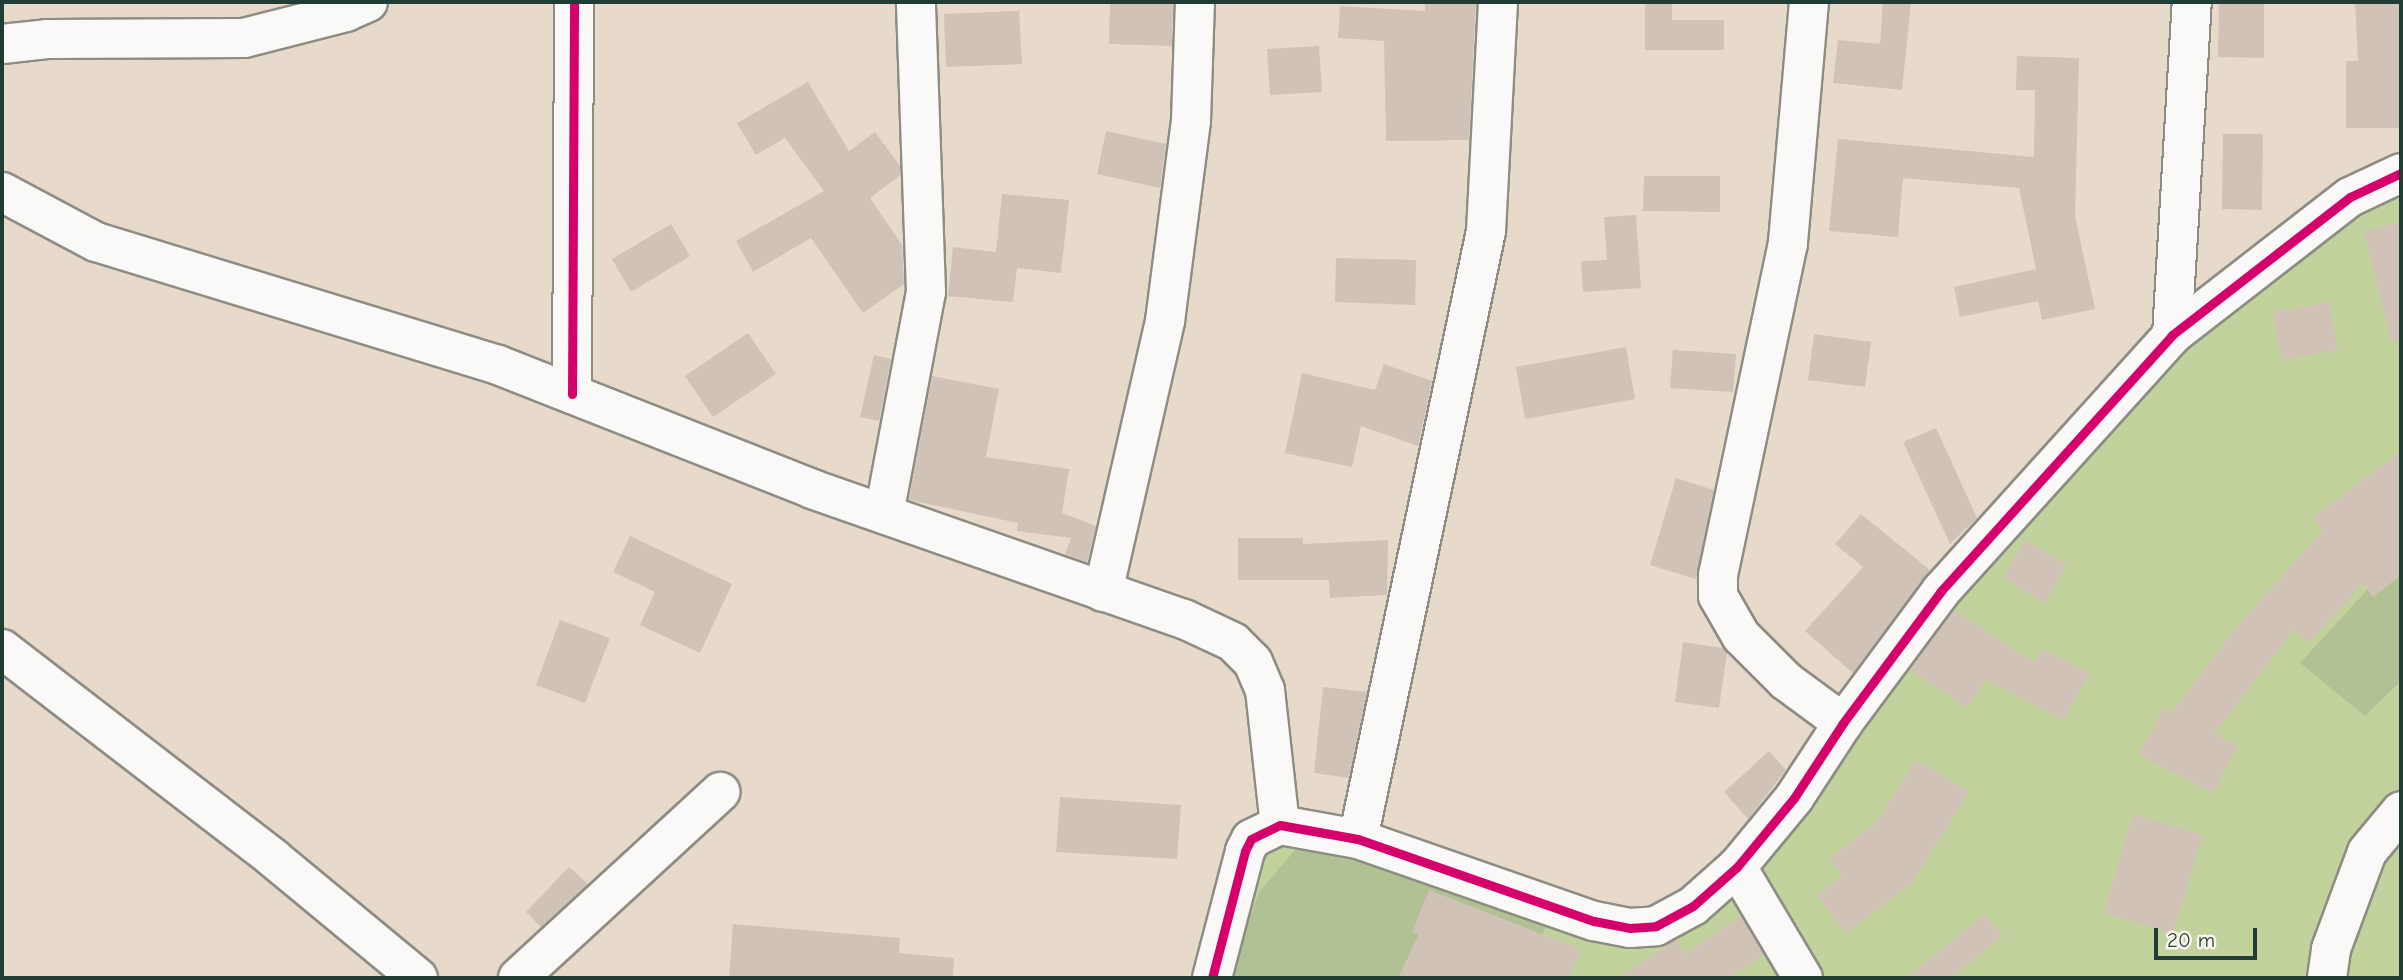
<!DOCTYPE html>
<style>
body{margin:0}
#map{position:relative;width:2403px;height:980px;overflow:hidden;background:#e7dacb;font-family:"Comic Neue",sans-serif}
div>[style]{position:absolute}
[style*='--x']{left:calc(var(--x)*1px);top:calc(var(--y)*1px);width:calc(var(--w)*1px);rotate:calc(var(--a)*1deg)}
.green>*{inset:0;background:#c2d29c}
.forest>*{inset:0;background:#b0c293}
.building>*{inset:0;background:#d0c2b7}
.roads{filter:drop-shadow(2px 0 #8e8d84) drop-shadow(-2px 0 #8e8d84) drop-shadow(0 2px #8e8d84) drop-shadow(0 -2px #8e8d84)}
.minor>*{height:38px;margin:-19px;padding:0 19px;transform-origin:19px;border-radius:19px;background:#fbf9f7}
.cycleway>*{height:9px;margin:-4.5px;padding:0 4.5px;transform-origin:4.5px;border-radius:4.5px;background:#d6006c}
span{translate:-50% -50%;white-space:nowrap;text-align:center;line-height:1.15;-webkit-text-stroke:5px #fbf7ec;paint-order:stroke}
.frame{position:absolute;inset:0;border:4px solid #1f3d34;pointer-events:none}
.scale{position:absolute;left:2154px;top:928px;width:103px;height:32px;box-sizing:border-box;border:4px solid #1f3d34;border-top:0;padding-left:9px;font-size:21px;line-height:24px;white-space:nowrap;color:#1f3d34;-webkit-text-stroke:5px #fbf7ec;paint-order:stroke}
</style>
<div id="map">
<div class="green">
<div style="clip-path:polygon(2401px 184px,2401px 978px,1214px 978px,1237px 888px,1279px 830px,1593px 919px,1694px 902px,2169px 344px)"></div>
</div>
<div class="forest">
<div style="clip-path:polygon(2401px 553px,2401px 681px,2365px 716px,2300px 663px)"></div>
<div style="clip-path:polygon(1301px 843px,1547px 921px,1529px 978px,1229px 978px,1259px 892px)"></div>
</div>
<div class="building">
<div style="clip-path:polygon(1110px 2px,1173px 2px,1172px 46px,1109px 44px)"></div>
<div style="clip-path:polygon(1425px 2px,1476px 2px,1469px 140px,1386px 141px,1384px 41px,1338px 38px,1340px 6px,1425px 11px)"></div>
<div style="clip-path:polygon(1645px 2px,1672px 2px,1672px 20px,1724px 20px,1724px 50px,1645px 50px)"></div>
<div style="clip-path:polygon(1883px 2px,1911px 2px,1902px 90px,1833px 83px,1838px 40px,1880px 44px)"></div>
<div style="clip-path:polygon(2219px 2px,2264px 2px,2264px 58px,2218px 57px)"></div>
<div style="clip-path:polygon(2355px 2px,2401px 2px,2401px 128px,2346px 128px,2346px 61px,2358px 61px)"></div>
<div style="clip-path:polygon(1019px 11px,1022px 64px,946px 67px,944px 14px)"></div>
<div style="clip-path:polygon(1319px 46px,1322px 92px,1270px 95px,1267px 49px)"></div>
<div style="clip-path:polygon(2017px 56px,2079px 58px,2075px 216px,2095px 309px,2042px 320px,2038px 301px,1960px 317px,1954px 287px,2036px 269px,2019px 188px,1903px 178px,1898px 237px,1829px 231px,1838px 139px,2034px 157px,2035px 90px,2016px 90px)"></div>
<div style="clip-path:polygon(808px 82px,849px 151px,875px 132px,900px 166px,900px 175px,870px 198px,902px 245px,904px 284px,863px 313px,811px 238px,753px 272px,736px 241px,824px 191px,785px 138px,756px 155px,737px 123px)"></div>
<div style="clip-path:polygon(1106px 131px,1166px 144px,1160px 188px,1097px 174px)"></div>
<div style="clip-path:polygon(2223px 134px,2263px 134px,2262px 210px,2222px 209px)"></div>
<div style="clip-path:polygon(1644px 176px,1720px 176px,1720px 212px,1643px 211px)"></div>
<div style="clip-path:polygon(1002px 194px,1069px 200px,1061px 273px,1017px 268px,1013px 302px,948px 296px,953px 247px,996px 252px)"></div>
<div style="clip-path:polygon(1636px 215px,1641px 288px,1583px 292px,1581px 261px,1607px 260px,1604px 217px)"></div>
<div style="clip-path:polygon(2401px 222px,2401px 340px,2391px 341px,2364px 231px)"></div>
<div style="clip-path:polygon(671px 224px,690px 256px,631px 292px,612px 259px)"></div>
<div style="clip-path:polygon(1336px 258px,1416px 260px,1415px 305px,1335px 302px)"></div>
<div style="clip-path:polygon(2329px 302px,2338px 350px,2282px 360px,2273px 313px)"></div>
<div style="clip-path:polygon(748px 333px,776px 374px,713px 417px,685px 376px)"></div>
<div style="clip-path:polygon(1814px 334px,1871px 342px,1865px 387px,1808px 380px)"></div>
<div style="clip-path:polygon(1626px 347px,1635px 399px,1525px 419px,1516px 367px)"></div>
<div style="clip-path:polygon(1673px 350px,1736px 354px,1733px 392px,1670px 388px)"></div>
<div style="clip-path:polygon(874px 355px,891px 359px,879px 421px,860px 417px)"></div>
<div style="clip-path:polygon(1384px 364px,1432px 381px,1418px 446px,1361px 426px,1352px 467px,1285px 453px,1302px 373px,1375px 390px)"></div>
<div style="clip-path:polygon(932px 376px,999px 389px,986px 457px,1069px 469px,1062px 513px,1096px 526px,1087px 562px,1065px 554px,1071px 538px,1017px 531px,1018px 523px,909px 500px)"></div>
<div style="clip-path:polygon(1936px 428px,1977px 518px,1950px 544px,1903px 442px)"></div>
<div style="clip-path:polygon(2401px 451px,2401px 575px,2373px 597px,2363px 583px,2309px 643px,2294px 630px,2214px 734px,2238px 746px,2213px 793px,2139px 755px,2164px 707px,2172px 712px,2240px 623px,2323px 531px,2313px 518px)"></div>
<div style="clip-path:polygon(1676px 478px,1714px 490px,1696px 579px,1650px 565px)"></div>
<div style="clip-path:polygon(1861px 514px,1930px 570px,1853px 673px,1805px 631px,1863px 567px,1835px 544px)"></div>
<div style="clip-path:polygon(630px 536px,732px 584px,700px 653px,640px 625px,655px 592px,613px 572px)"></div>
<div style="clip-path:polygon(1238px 538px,1303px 538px,1303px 544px,1388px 540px,1387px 595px,1330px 598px,1329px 580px,1238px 580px)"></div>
<div style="clip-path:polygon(2025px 540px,2067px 565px,2045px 603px,2003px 578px)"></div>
<div style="clip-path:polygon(1954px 610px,2034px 663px,2042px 649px,2089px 673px,2064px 720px,1986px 680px,1967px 708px,1910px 670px)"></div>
<div style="clip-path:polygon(560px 620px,610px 638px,585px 703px,536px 685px)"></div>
<div style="clip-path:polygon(1683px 642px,1723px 648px,1727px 653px,1719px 708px,1675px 702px)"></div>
<div style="clip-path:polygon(1323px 687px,1367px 692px,1349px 778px,1314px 773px)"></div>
<div style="clip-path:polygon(1769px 751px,1786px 770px,1748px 819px,1724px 792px)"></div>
<div style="clip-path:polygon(1916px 760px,1969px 792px,1912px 883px,1846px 933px,1817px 895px,1843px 876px,1829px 859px,1877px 822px)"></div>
<div style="clip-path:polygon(1060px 797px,1181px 805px,1177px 859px,1056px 852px)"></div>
<div style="clip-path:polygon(2133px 814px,2203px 835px,2173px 934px,2104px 913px)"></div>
<div style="clip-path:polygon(569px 867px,588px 884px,541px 927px,526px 912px)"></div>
<div style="clip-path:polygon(1429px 890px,1581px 949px,1569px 978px,1398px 978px,1419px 934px,1412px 932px)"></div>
<div style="clip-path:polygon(1985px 914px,2003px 936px,1951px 978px,1906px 978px)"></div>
<div style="clip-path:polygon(1741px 916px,1764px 955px,1730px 978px,1618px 978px,1676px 940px,1686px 954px)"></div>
<div style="clip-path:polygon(733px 924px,900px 938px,899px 953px,954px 958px,953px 978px,729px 978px)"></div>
</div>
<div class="roads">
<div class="minor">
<div style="--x:1809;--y:2;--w:242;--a:95"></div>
<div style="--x:1788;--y:243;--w:340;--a:101.9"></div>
<div style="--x:1718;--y:576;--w:20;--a:90"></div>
<div style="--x:1718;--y:596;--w:46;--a:60.1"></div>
<div style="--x:1741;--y:636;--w:64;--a:45"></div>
<div style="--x:1786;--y:681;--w:71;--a:36.4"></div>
<div style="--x:2;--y:44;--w:45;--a:-6.3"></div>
<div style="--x:47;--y:39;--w:197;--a:-0.3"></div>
<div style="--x:244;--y:38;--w:105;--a:-14.3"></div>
<div style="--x:346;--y:12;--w:24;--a:-24"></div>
<div style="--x:2;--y:192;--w:106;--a:28"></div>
<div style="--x:96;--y:242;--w:420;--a:17"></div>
<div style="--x:498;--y:365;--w:338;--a:21.5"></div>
<div style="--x:812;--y:489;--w:394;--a:19.3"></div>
<div style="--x:1184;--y:619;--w:54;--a:25.1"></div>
<div style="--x:1233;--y:642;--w:28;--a:45"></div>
<div style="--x:1253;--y:662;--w:30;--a:67"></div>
<div style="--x:1265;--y:690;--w:136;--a:83.7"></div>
<div style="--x:2172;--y:335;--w:334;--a:-86.6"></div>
<div style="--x:572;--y:394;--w:392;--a:-89.7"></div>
<div style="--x:884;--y:514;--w:226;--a:-79.3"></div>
<div style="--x:926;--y:292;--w:290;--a:-92"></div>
<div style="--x:1103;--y:592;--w:278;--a:-77.1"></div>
<div style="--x:1165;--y:321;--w:202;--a:-82.6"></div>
<div style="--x:1191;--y:121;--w:119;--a:-88.1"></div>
<div style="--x:2;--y:649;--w:342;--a:37.6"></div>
<div style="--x:273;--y:858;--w:188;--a:39.6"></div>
<div style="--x:1358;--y:839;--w:621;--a:-78.11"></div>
<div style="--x:1486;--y:231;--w:229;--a:-87"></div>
<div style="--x:1737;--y:867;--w:129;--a:59.3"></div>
<div style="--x:518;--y:978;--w:275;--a:-42.6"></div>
<div style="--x:1212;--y:978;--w:131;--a:-75.4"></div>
<div style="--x:1245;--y:851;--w:13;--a:-63"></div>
<div style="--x:1251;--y:839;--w:32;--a:-26"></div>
<div style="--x:1280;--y:825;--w:79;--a:10.2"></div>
<div style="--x:1358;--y:839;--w:250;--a:19.2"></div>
<div style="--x:1594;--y:921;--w:37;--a:11"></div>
<div style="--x:1630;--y:928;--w:26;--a:-4"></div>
<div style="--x:1656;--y:926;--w:42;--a:-28.4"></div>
<div style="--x:1693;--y:906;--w:59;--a:-41.6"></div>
<div style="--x:1737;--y:867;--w:89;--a:-50.4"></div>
<div style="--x:1794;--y:798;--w:90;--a:-56.8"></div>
<div style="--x:1843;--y:723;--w:164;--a:-53.4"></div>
<div style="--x:1941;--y:591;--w:345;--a:-47.9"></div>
<div style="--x:2172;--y:335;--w:225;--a:-37.8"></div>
<div style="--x:2350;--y:197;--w:56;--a:-25.2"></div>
<div style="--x:2327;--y:978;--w:29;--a:-82"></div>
<div style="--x:2331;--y:949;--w:103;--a:-69.6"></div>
<div style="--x:2367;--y:852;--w:53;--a:-50.3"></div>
</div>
</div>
<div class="cycleway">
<div style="--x:572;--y:394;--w:392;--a:-89.7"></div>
<div style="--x:1212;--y:978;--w:131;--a:-75.4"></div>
<div style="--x:1245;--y:851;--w:13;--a:-63"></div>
<div style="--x:1251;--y:839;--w:32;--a:-26"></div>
<div style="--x:1280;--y:825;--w:79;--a:10.2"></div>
<div style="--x:1358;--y:839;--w:250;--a:19.2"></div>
<div style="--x:1594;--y:921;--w:37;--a:11"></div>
<div style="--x:1630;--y:928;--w:26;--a:-4"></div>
<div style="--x:1656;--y:926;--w:42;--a:-28.4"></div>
<div style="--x:1693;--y:906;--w:59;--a:-41.6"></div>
<div style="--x:1737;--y:867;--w:89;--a:-50.4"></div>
<div style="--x:1794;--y:798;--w:90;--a:-56.8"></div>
<div style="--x:1843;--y:723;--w:164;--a:-53.4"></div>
<div style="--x:1941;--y:591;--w:345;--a:-47.9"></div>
<div style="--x:2172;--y:335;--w:225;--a:-37.8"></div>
<div style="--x:2350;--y:197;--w:56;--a:-25.2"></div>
</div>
<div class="frame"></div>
<div class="scale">20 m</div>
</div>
